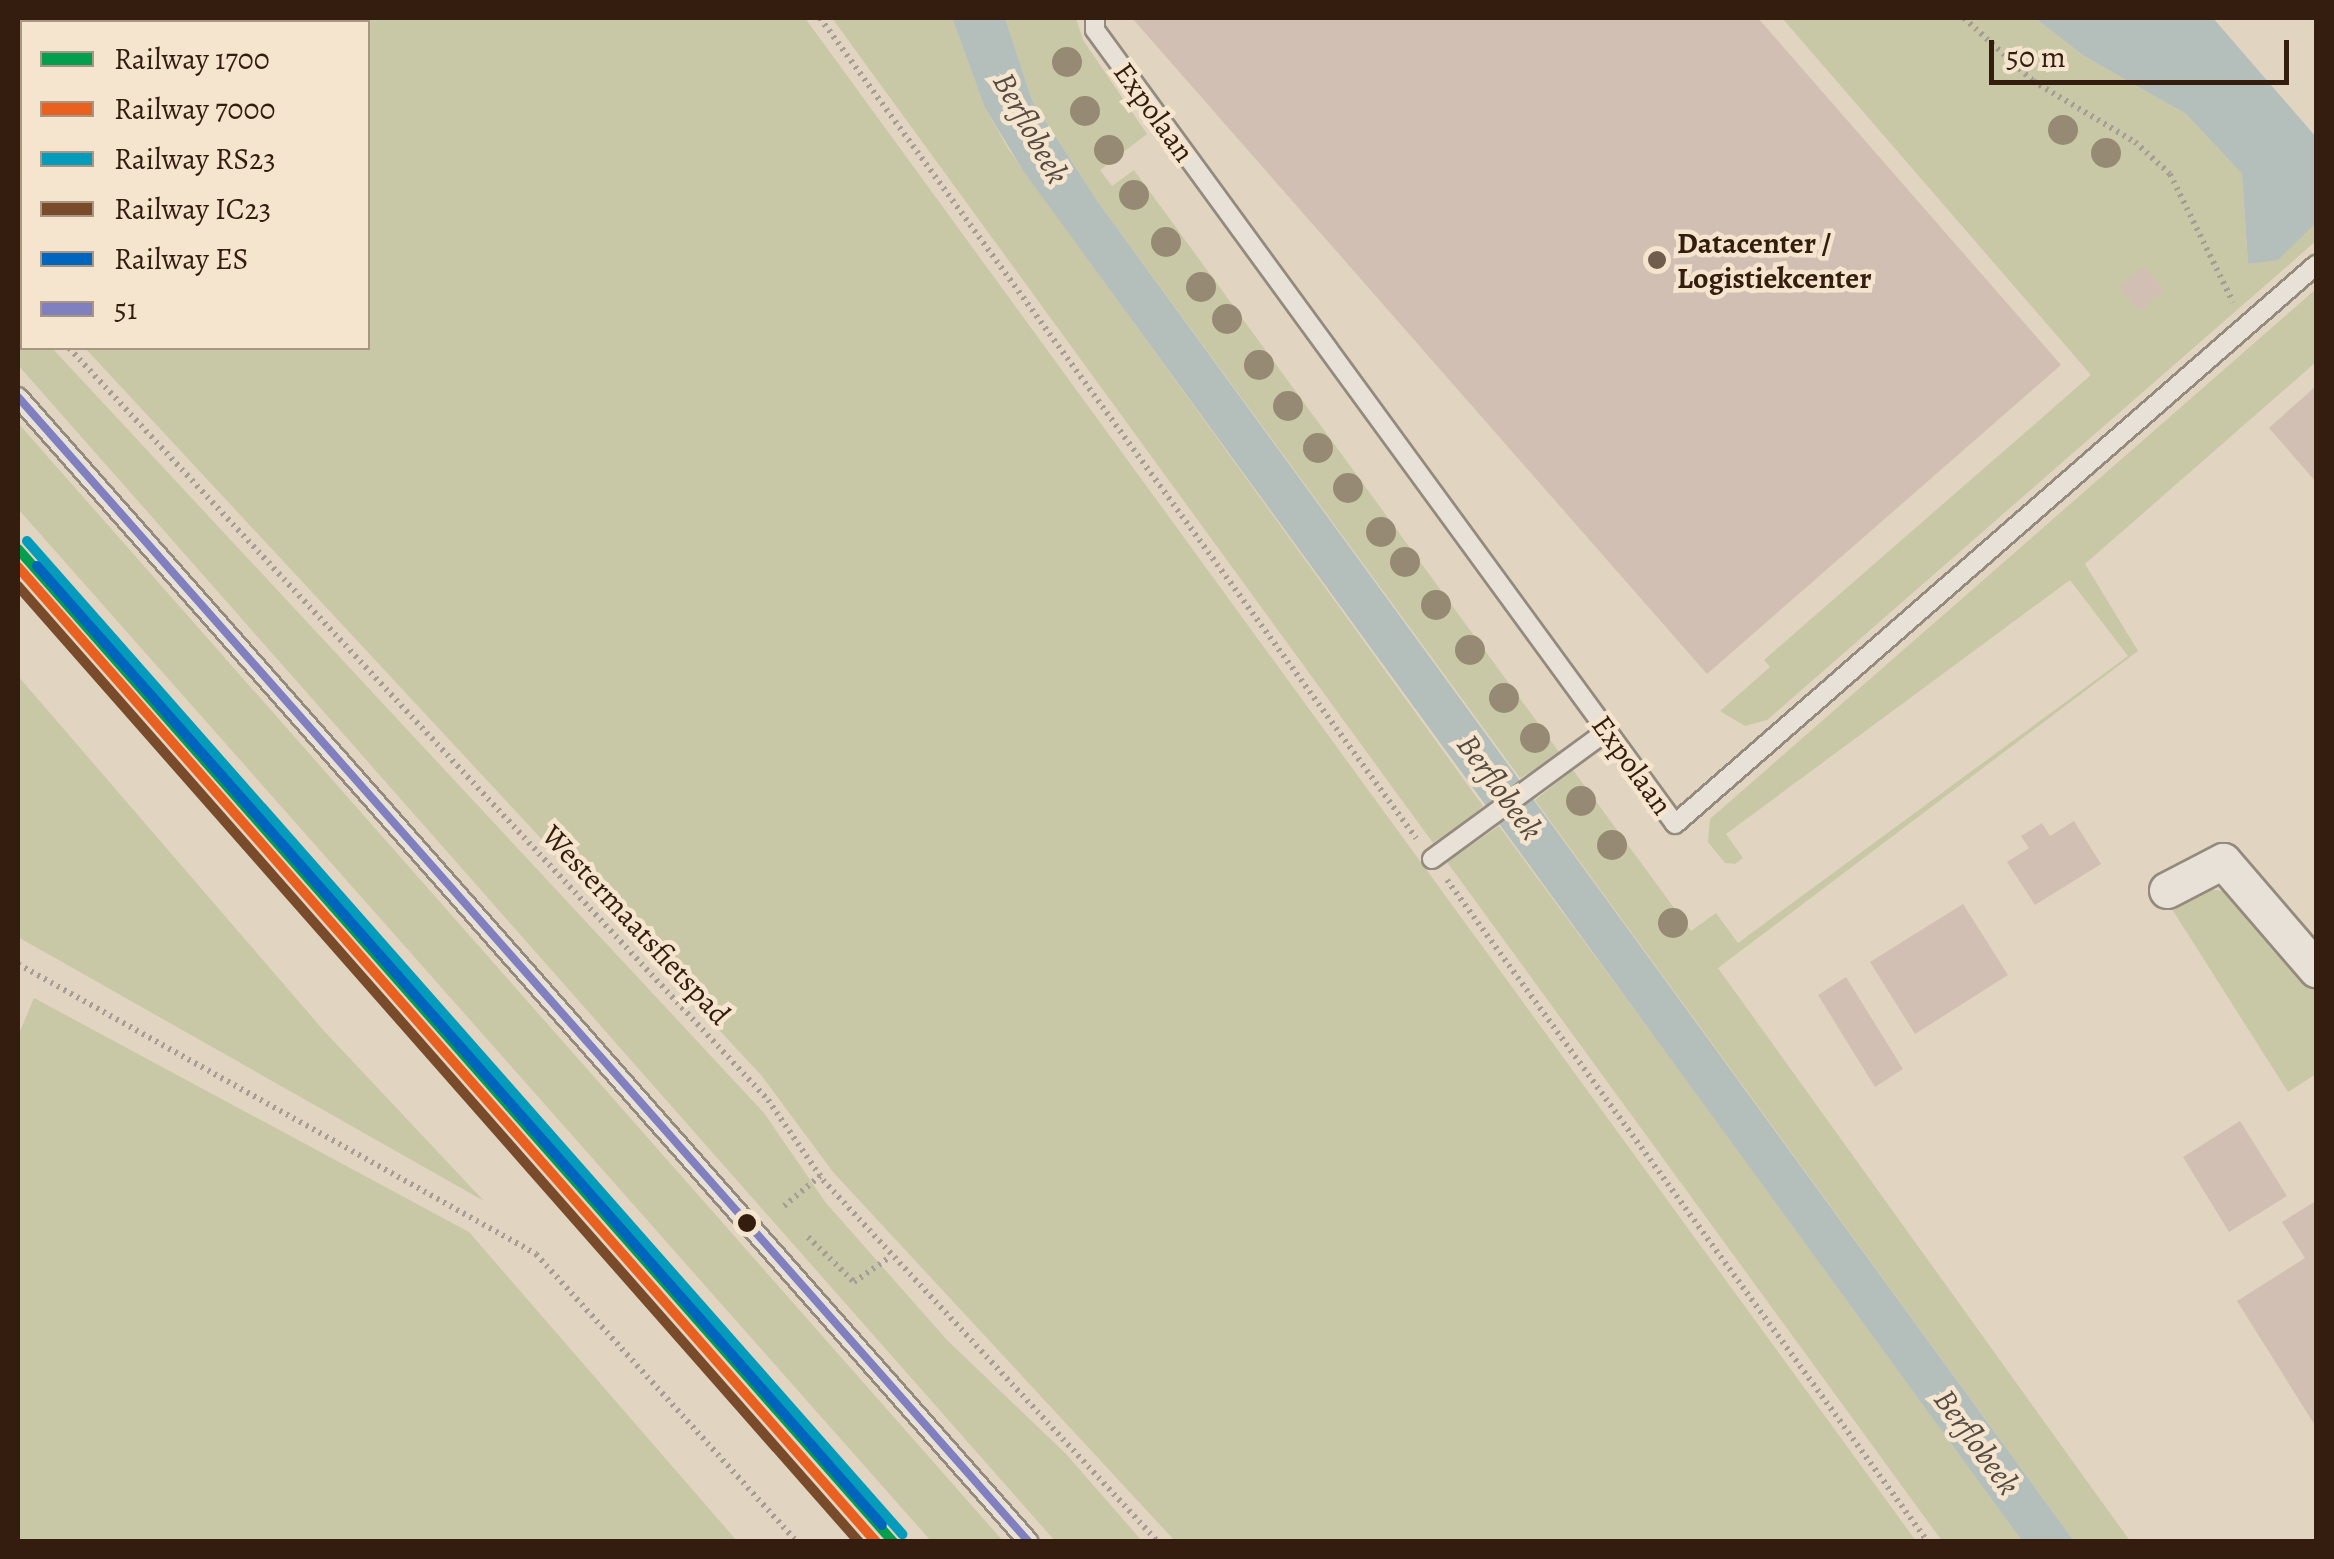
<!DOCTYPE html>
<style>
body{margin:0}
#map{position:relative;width:2334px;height:1559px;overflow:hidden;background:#e1d4c1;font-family:Alegreya,serif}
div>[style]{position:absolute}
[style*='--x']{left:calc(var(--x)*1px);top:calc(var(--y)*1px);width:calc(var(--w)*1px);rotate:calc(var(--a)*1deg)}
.green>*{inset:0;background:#c9c8a6}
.water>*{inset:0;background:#b4bfbc}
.building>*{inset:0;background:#d2bfb3}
.path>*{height:6px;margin-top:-3px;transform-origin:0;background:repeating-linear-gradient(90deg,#a69e96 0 2.5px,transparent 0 7.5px)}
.roads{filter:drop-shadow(2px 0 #948a7d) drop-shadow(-2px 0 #948a7d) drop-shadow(0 2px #948a7d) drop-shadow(0 -2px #948a7d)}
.lane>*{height:18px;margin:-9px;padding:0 9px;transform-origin:9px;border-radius:9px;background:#e7e1d7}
.street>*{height:35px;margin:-17.5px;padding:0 17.5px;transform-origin:17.5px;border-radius:17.5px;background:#e7e1d7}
.bus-1>*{height:8px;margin:-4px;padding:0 4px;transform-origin:4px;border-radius:4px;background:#8080c0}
.rail-1>*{height:10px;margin:-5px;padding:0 5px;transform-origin:5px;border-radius:5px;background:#039f4e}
.rail-2>*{height:10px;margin:-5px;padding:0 5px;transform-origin:5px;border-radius:5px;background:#e86121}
.rail-3>*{height:10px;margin:-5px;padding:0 5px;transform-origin:5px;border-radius:5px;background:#059bbb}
.rail-4>*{height:10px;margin:-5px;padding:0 5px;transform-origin:5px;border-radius:5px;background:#7a4b2a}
.rail-5>*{height:10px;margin:-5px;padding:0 5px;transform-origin:5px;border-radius:5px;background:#0065bd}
.trees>*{width:30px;height:30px;margin:-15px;border-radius:50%;background:#978a74}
.dots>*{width:28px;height:28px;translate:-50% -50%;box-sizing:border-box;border:5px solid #f5e5ce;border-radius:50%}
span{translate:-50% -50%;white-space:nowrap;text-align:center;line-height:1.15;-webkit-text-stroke:9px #f5e5ce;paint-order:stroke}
.street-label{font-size:30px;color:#341d0f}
.poi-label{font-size:30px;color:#341d0f;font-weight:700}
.left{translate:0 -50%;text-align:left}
.water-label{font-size:32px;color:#554b42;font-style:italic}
.frame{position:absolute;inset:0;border:20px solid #341d0f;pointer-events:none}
.legend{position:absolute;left:20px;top:20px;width:350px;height:330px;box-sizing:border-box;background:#f5e5ce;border:2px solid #a89582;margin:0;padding:12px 18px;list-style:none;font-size:30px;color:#341d0f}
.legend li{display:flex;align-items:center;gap:20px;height:50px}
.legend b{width:50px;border:2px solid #a89582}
.scale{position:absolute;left:1989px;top:40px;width:300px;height:45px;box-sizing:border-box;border:5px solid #341d0f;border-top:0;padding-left:12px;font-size:30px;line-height:35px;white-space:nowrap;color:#341d0f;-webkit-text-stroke:8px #f5e5ce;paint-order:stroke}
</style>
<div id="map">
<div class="green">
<div style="clip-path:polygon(190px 18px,805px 18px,1916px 1541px,1175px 1541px,833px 1172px,761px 1075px,85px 348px,368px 348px,368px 22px,181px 22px)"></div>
<div style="clip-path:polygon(832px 18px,952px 18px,985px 108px,1009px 150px,1483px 806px,1468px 819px,1433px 843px)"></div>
<div style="clip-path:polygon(1005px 18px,1076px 18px,1083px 40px,1147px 134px,1100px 170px,1112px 186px,1134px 170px,1559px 752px,1533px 771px,1520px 778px,1098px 202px,1032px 100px)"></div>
<div style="clip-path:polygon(1782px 18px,2035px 18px,2084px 56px,2186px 114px,2242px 174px,2248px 264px,2278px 259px,2316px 223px,2316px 241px,1767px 720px,1745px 726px,1720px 711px,1770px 667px,1764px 660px,2091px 375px)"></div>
<div style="clip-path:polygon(2316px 289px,2316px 362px,2085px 564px,2138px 651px,1718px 968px,2130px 1541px,2074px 1541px,1535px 800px,1573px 770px,1691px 931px,1716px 913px,1738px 943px,2128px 656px,2070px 580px,1726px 834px,1743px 858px,1735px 864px,1725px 863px,1708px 842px,1710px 819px)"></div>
<div style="clip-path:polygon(18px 312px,22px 348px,52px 348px,764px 1113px,826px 1203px,947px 1340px,1066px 1454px,1142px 1541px,1055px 1541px,18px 365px)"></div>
<div style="clip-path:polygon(18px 423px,1003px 1541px,931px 1541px,19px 510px)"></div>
<div style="clip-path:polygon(18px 676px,325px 1032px,484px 1201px,18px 937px)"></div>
<div style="clip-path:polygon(1499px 826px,1668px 1055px,2022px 1541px,1942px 1541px,1447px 862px)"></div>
<div style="clip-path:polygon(2202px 888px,2231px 892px,2316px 991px,2316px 1074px,2288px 1092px,2170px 906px)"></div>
<div style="clip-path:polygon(34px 998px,469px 1232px,737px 1541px,18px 1541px,18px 1036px)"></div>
</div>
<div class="water">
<div style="clip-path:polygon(952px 18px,1005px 18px,1032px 100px,1098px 202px,2074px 1541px,2022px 1541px,1024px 172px,985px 108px)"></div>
<div style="clip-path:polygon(2035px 18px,2213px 18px,2316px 137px,2316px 223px,2278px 260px,2248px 264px,2242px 174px,2186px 114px,2084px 56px)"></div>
</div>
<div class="building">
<div style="clip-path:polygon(1132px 18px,1758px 18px,2061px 365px,1707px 674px)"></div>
<div style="clip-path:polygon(2143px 266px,2164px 290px,2140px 311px,2119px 287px)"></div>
<div style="clip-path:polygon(2316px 386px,2316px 482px,2269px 428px)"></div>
<div style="clip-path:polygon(2074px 821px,2101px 864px,2035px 905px,2007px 862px,2029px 848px,2021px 836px,2042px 823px,2050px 836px)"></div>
<div style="clip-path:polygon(1963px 904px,2008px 975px,1915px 1034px,1870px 962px)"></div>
<div style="clip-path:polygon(1846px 977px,1903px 1069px,1875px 1087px,1818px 995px)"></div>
<div style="clip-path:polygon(2240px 1121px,2287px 1196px,2229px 1232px,2183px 1157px)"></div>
<div style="clip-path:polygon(2314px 1202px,2316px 1206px,2316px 1427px,2237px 1301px,2305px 1258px,2282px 1222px)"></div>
</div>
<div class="path">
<div style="--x:820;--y:18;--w:1014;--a:53.99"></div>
<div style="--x:1964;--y:18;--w:93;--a:42.4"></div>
<div style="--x:2033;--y:81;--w:119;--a:30.9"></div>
<div style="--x:2135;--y:142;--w:47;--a:42.4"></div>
<div style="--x:2170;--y:174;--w:143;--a:63.8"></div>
<div style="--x:158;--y:22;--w:10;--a:-24"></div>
<div style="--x:18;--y:100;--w:5;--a:-37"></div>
<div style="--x:18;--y:294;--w:6;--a:51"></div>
<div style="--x:69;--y:348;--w:1027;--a:47.09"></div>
<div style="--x:768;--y:1100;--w:97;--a:55.5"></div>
<div style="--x:823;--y:1180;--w:493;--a:47.2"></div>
<div style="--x:1447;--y:880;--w:818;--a:54"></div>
<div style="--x:18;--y:964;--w:594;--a:29.24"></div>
<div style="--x:536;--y:1254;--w:389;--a:47.8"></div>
<div style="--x:784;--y:1206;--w:47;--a:-39.8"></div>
<div style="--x:808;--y:1237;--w:64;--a:44.4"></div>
<div style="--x:854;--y:1282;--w:44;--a:-34.8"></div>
</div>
<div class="roads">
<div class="lane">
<div style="--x:1095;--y:18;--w:12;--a:90"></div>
<div style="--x:1095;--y:30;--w:983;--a:53.85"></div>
<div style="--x:1675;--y:824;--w:851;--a:-41.09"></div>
<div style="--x:18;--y:397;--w:1527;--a:48.56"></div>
<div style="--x:1432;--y:859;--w:217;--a:-36.2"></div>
</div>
<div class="street">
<div style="--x:2167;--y:890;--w:63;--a:-27.4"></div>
<div style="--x:2223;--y:861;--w:143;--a:49.3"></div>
</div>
</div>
<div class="bus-1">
<div style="--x:18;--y:397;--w:1527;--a:48.56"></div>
</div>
<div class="rail-1">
<div style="--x:18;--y:549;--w:1324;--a:48.61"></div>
</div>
<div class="rail-2">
<div style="--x:18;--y:567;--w:1299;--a:48.65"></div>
</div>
<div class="rail-3">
<div style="--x:27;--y:541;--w:1324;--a:48.61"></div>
</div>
<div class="rail-4">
<div style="--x:18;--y:586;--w:1273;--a:48.66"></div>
</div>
<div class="rail-5">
<div style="--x:37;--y:566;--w:1278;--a:48.62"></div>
</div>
<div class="trees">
<div style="left:1067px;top:62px"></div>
<div style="left:1085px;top:111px"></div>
<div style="left:2063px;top:130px"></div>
<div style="left:1109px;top:150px"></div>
<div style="left:2106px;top:153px"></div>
<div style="left:1134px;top:195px"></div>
<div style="left:1166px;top:242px"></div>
<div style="left:1201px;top:287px"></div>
<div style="left:1227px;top:319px"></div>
<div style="left:1259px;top:365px"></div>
<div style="left:1288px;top:406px"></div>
<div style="left:1318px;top:448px"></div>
<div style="left:1348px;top:488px"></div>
<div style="left:1381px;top:532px"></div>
<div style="left:1405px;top:562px"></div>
<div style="left:1436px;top:605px"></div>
<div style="left:1470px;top:650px"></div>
<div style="left:1504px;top:698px"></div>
<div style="left:1535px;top:738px"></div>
<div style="left:1581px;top:801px"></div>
<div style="left:1612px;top:845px"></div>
<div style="left:1673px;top:923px"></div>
</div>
<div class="dots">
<div style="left:1657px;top:260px;background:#715d4d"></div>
<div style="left:747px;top:1223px;background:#341d0f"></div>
</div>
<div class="street-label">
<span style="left:1154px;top:112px;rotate:54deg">Expolaan</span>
<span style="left:1632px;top:765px;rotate:54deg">Expolaan</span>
<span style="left:636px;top:925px;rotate:47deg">Westermaatsfietspad</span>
</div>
<div class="poi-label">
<span class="left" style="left:1677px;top:260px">Datacenter /<br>Logistiekcenter</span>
</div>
<div class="water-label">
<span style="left:1031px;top:128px;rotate:61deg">Berflobeek</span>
<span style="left:1500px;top:787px;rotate:54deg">Berflobeek</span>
<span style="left:1977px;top:1442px;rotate:54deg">Berflobeek</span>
</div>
<div class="frame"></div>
<ul class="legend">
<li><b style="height:12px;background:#039f4e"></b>Railway 1700</li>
<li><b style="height:12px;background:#e86121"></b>Railway 7000</li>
<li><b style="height:12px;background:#059bbb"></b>Railway RS23</li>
<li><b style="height:12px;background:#7a4b2a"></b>Railway IC23</li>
<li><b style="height:12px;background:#0065bd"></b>Railway ES</li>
<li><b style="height:12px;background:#8080c0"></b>51</li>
</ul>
<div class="scale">50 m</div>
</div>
